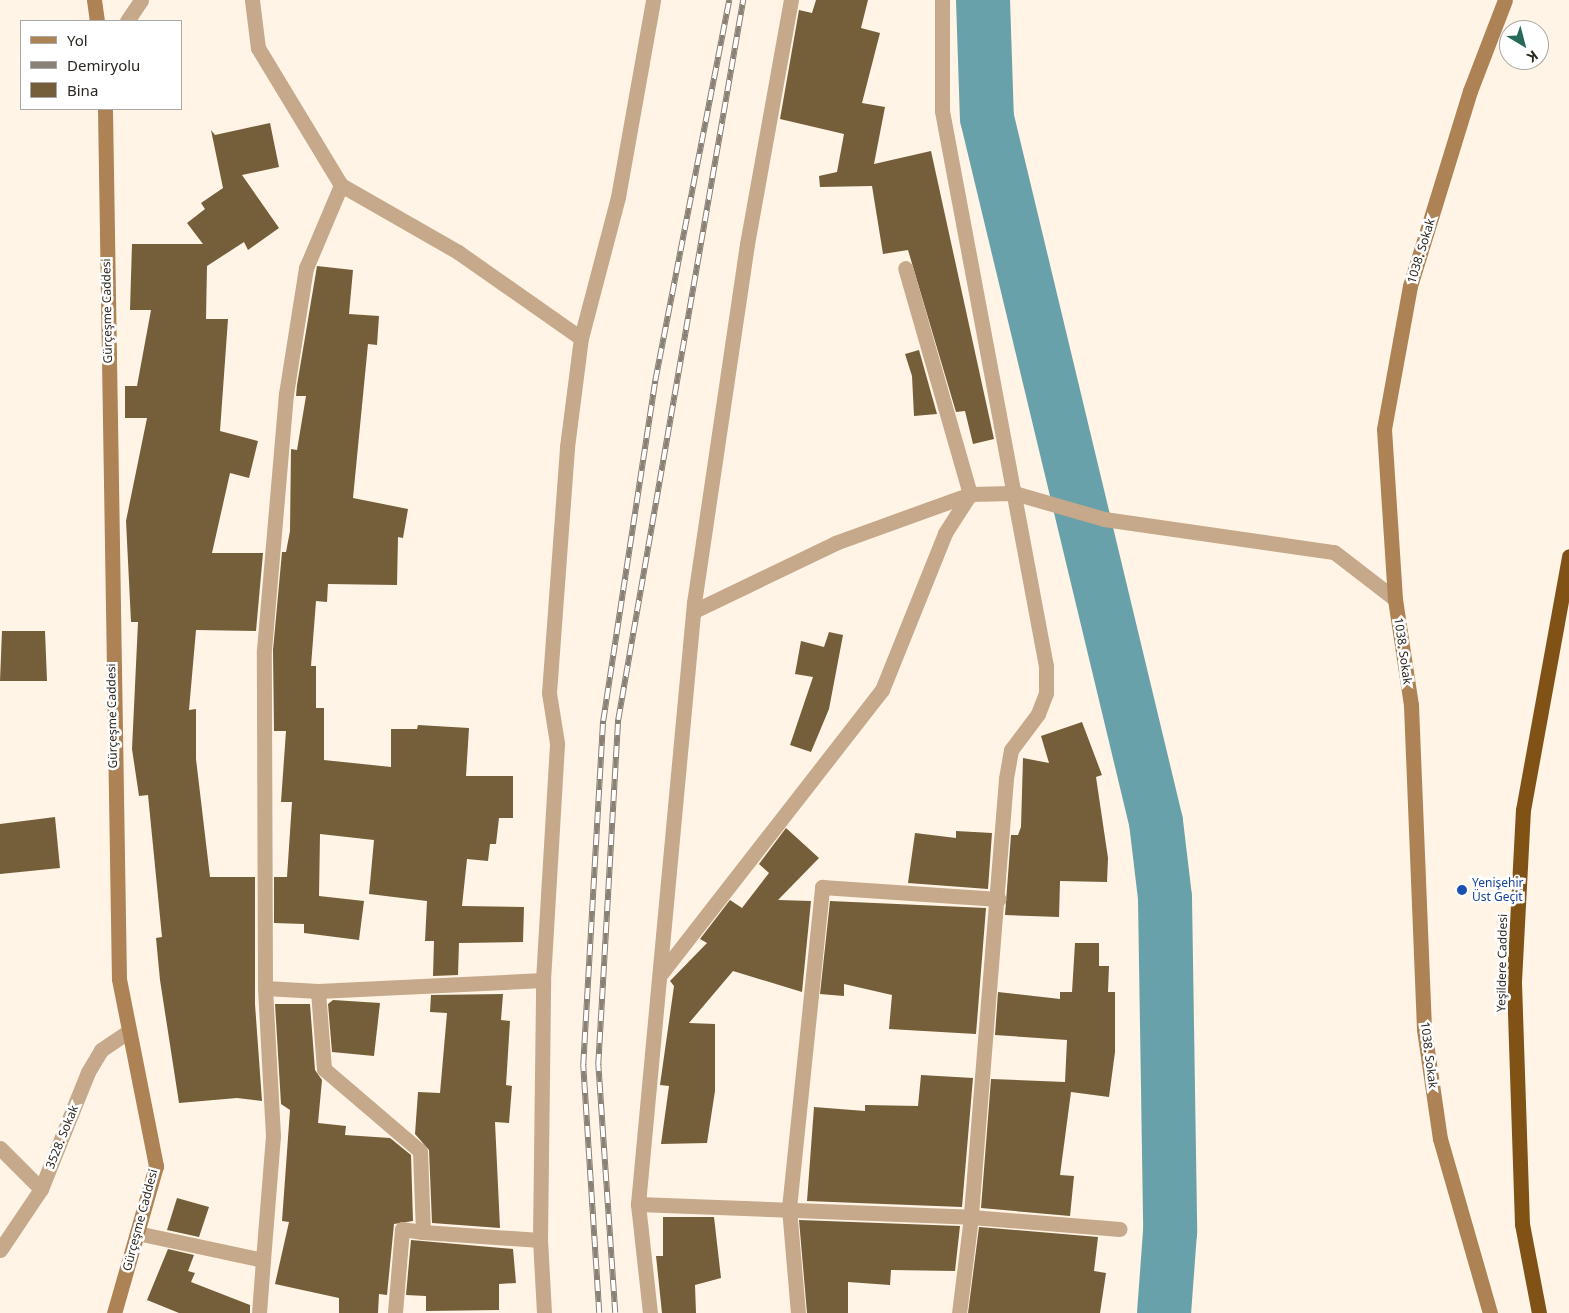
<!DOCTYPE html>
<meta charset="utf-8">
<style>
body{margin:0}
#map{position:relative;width:1569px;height:1313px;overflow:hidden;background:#fff4e5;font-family:"Noto Sans",sans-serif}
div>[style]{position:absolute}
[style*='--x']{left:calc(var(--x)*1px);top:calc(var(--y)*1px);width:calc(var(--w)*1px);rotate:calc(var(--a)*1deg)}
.river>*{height:54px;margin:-27px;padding:0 27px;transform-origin:27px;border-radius:27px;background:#69a1aa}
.building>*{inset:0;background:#755f3a}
.street>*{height:15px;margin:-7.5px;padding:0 7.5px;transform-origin:7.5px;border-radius:7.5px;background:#c6a88a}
.secondary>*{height:15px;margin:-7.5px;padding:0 7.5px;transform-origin:7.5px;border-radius:7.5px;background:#ad8254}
.highway>*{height:15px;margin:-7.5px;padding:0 7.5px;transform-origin:7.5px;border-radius:7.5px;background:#815215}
.rail>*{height:5.5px;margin-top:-2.75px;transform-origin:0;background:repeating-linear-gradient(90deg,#fff 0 11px,#898176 0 22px);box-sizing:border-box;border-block:1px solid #898176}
.dots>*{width:14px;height:14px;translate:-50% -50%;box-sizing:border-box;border:2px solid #fff;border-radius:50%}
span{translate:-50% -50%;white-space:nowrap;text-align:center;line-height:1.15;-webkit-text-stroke:5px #fff;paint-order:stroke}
.street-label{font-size:12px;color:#2b261f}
.transit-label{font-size:12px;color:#164399}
.left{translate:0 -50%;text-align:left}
.legend{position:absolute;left:20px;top:20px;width:162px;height:90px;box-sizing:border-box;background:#fff;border:1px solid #aaa8a5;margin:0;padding:6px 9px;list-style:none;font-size:15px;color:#2b261f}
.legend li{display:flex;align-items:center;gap:10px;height:25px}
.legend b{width:25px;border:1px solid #aaa8a5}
.north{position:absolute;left:1499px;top:20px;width:50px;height:50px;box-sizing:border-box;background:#fff;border:1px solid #aaa8a5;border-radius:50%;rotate:143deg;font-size:14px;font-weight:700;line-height:20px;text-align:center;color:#2b261f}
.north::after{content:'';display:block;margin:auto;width:18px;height:22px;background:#286a5a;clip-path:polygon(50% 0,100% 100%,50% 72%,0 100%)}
</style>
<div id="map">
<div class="river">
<div style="--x:983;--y:0;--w:118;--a:88.1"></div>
<div style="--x:987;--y:118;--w:724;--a:76.5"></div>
<div style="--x:1156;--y:822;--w:77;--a:83.2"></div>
<div style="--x:1165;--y:898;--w:334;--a:89.1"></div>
<div style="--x:1170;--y:1232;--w:81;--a:94.2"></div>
</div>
<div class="building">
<div style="clip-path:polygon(816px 0,868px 0,861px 28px,880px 33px,862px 103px,885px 107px,874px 164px,931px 151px,994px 439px,973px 444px,965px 411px,956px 412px,908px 250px,883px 254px,872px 186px,820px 187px,819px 176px,837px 172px,844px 134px,780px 119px,799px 10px,812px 13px)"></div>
<div style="clip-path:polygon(270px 123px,279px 167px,242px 175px,279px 228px,248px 250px,244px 242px,207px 266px,206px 319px,228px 319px,220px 431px,258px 441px,249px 478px,230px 473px,212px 553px,263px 553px,256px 631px,196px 630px,189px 710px,196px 709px,196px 759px,210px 877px,255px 877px,255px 1004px,262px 1101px,237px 1098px,179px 1103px,160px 980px,156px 938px,162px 937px,148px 795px,139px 796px,132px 749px,138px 622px,131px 622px,126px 521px,147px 418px,125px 418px,125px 386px,137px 386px,151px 310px,130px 310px,132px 244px,203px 244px,187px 223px,205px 209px,201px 203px,223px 188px,211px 130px,215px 135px)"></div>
<div style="clip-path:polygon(317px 266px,353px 270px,349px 314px,379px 316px,377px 345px,368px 344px,353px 498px,408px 509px,403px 538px,398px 537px,397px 585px,328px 584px,327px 602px,316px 601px,311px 666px,316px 666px,316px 708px,324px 708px,324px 760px,391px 767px,391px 729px,417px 729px,418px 725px,469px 728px,466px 776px,513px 776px,513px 818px,499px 818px,496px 844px,490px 844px,488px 861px,467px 859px,462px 906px,524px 907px,523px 942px,459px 943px,458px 975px,433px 976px,434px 941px,425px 941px,427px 901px,369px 894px,374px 840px,320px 834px,319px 896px,364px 901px,359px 940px,304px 933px,304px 924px,274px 923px,274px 877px,287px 877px,292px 802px,281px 802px,286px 731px,274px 731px,273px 650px,282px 552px,286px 552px,290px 531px,291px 449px,297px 450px,306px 396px,296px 396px,297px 385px)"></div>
<div style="clip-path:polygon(919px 350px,937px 414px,914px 416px,912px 376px,905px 354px)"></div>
<div style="clip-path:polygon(2px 631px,45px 631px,47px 681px,0 681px)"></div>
<div style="clip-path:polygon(829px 632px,843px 635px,829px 709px,811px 752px,790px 745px,813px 677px,795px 674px,801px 641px,824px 647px)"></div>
<div style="clip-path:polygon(1082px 722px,1102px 775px,1096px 777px,1108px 858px,1107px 882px,1060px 881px,1059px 917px,1005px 915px,1011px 835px,1018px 835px,1021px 827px,1023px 758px,1049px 763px,1041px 736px)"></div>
<div style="clip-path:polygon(55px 817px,60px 868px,0 874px,0 824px)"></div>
<div style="clip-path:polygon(786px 828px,819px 858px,778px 900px,811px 901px,802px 992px,733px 971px,689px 1023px,715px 1024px,715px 1091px,707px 1143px,661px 1144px,669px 1086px,660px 1085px,674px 986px,670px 981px,707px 943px,700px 939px,730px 900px,742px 908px,769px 873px,759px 864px)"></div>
<div style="clip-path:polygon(956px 831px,992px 833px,988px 889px,908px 883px,915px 833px,956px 838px)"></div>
<div style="clip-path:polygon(830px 901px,986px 908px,976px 1034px,889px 1029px,892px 995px,844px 984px,844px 996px,820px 994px)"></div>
<div style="clip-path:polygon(1075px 943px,1099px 943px,1099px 966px,1109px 966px,1108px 992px,1115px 992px,1115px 1052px,1109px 1097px,1071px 1092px,1060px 1175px,1074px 1176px,1070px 1216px,981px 1208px,991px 1079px,1065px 1082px,1067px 1040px,995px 1035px,998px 992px,1060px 999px,1060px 992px,1072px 992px)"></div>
<div style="clip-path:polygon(503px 994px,501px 1020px,510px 1021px,506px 1085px,512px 1086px,509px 1123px,495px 1122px,500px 1228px,432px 1223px,429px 1150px,415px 1134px,418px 1092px,440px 1093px,447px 1013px,430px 1012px,431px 995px)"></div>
<div style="clip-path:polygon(333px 1000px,380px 1003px,374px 1056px,332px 1052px,328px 1004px)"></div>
<div style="clip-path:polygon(275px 1004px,310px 1004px,315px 1070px,322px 1080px,318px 1123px,346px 1126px,345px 1135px,390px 1138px,411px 1155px,413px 1221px,394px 1224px,387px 1295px,379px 1294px,378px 1313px,339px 1313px,339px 1298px,275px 1284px,289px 1222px,282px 1221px,290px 1110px,281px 1104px)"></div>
<div style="clip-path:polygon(921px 1075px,973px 1078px,962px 1207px,807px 1201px,814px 1107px,865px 1111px,865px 1105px,918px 1106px)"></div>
<div style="clip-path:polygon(177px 1198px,209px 1207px,199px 1237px,167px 1230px)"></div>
<div style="clip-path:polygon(663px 1217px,714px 1217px,721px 1278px,695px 1285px,696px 1313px,662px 1313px,656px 1256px,663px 1256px)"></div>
<div style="clip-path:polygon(799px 1220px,960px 1226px,955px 1271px,891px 1270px,890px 1285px,848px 1282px,848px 1313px,807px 1313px)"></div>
<div style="clip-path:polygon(979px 1227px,1098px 1237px,1094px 1271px,1106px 1273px,1100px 1313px,968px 1313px)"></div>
<div style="clip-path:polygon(411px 1240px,513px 1249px,516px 1283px,499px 1284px,499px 1310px,426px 1311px,426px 1296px,406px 1295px)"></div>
<div style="clip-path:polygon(168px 1249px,194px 1255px,188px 1271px,195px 1273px,191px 1282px,250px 1305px,250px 1313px,179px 1313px,147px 1300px)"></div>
</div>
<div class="street">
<div style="--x:252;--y:0;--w:48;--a:82.9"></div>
<div style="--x:258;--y:48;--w:160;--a:58.8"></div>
<div style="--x:341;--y:185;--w:135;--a:29.8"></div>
<div style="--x:458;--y:252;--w:150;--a:35"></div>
<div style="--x:942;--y:0;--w:111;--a:90"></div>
<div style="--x:942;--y:111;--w:565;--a:79.39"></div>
<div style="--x:1046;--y:666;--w:27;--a:90"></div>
<div style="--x:1046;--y:693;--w:22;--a:111"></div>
<div style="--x:1038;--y:714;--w:45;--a:126.9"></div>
<div style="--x:1011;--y:750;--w:29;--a:100"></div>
<div style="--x:1006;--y:779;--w:439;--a:94.6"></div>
<div style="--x:971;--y:1217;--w:97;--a:97.1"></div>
<div style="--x:127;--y:21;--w:25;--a:-56"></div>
<div style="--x:694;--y:611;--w:157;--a:-25.7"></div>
<div style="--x:835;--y:543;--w:144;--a:-19.9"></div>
<div style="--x:970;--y:494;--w:44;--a:-1.3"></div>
<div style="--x:1014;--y:493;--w:94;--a:16.1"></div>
<div style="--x:1104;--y:519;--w:232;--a:8.2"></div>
<div style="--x:1334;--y:552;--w:77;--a:37.6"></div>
<div style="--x:660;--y:975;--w:361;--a:-52.1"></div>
<div style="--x:882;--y:690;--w:169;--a:-68.1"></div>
<div style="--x:945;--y:533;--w:46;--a:-57.3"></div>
<div style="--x:970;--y:494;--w:235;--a:-106"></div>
<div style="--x:265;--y:988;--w:53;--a:3.2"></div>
<div style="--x:318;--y:991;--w:225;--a:-2.8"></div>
<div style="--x:318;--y:991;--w:78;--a:85.6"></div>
<div style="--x:324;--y:1069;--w:126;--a:40.5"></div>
<div style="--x:420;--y:1151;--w:81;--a:87.9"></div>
<div style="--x:423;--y:1232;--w:21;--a:-172"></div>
<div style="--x:402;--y:1229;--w:84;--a:94.8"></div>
<div style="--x:0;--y:1148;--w:58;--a:45"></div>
<div style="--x:638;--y:1204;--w:333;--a:2.2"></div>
<div style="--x:971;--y:1217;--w:149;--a:4.6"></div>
<div style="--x:423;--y:1232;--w:117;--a:3.9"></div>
<div style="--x:137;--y:1233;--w:129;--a:12.1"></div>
<div style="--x:263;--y:1260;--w:124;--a:-85.4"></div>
<div style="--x:273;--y:1136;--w:148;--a:-93.1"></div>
<div style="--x:265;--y:988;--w:338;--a:-90.2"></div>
<div style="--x:264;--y:650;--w:257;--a:-85.1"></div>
<div style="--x:286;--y:394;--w:128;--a:-81"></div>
<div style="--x:306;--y:268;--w:90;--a:-67.1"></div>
<div style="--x:0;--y:1250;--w:73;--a:-56.1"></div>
<div style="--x:41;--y:1189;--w:126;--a:-68.1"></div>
<div style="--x:88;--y:1072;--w:26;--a:-59"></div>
<div style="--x:101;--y:1050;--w:34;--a:-34"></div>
<div style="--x:259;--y:1313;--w:53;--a:-85.7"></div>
<div style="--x:544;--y:1313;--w:73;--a:-93.1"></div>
<div style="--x:540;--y:1240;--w:260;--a:-89.3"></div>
<div style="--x:543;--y:980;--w:237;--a:-86.6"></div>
<div style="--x:557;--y:743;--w:51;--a:-99.1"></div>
<div style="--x:549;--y:693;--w:247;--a:-85.8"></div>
<div style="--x:567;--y:447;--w:110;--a:-82.7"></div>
<div style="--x:581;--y:338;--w:146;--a:-75.3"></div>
<div style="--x:618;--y:197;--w:200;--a:-79.9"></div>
<div style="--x:650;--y:1313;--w:110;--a:-96.3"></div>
<div style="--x:638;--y:1204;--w:604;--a:-84.68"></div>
<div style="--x:694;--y:603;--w:363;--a:-81.6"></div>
<div style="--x:747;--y:244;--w:248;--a:-79.8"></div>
<div style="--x:798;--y:1313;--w:105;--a:-94.9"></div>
<div style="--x:789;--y:1208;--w:323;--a:-84.1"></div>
<div style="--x:822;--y:887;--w:177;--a:3.9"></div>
</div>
<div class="secondary">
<div style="--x:94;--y:0;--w:21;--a:82"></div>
<div style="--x:105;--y:109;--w:870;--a:89.08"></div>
<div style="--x:119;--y:979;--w:191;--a:78.8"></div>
<div style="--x:156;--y:1166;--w:153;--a:105.9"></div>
<div style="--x:1490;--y:1313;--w:181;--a:-106"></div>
<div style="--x:1440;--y:1139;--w:111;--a:-98.3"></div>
<div style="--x:1424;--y:1029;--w:324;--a:-92.3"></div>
<div style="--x:1411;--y:705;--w:107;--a:-98.6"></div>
<div style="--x:1395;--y:599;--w:170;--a:-93.7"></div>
<div style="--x:1384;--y:429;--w:145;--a:-79.7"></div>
<div style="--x:1410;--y:286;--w:204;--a:-72.9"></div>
<div style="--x:1470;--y:91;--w:97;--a:-69"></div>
</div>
<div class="highway">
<div style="--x:1539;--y:1313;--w:91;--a:-100.8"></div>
<div style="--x:1522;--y:1224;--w:243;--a:-91.9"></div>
<div style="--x:1514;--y:981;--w:171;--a:-87"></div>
<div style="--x:1523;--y:810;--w:258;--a:-79.7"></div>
</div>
<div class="rail">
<div style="--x:599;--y:1313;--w:249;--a:-93.7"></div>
<div style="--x:583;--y:1065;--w:345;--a:-86.7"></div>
<div style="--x:603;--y:721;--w:344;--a:-81.3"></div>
<div style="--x:655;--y:381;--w:388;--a:-79"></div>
<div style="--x:615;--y:1313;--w:249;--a:-93.9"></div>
<div style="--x:598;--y:1065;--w:346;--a:-86.7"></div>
<div style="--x:618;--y:720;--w:731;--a:-80.15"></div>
</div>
<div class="dots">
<div style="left:1462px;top:890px;background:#1a4fb4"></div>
</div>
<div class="street-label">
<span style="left:1421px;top:251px;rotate:-73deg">1038. Sokak</span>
<span style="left:107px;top:311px;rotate:-91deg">Gürçeşme Caddesi</span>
<span style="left:1403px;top:651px;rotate:82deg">1038. Sokak</span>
<span style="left:112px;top:716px;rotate:-91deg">Gürçeşme Caddesi</span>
<span style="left:1502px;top:963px;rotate:-89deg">Yeşildere Caddesi</span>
<span style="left:1429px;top:1055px;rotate:83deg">1038. Sokak</span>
<span style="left:62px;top:1137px;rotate:-68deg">3528. Sokak</span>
<span style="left:140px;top:1220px;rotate:-75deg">Gürçeşme Caddesi</span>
</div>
<div class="transit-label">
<span class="left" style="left:1472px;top:890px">Yenişehir<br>Üst Geçit</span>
</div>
<ul class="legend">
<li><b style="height:6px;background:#ad8254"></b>Yol</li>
<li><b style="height:6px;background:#898176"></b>Demiryolu</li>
<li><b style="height:14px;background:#755f3a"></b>Bina</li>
</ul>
<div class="north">K</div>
</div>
